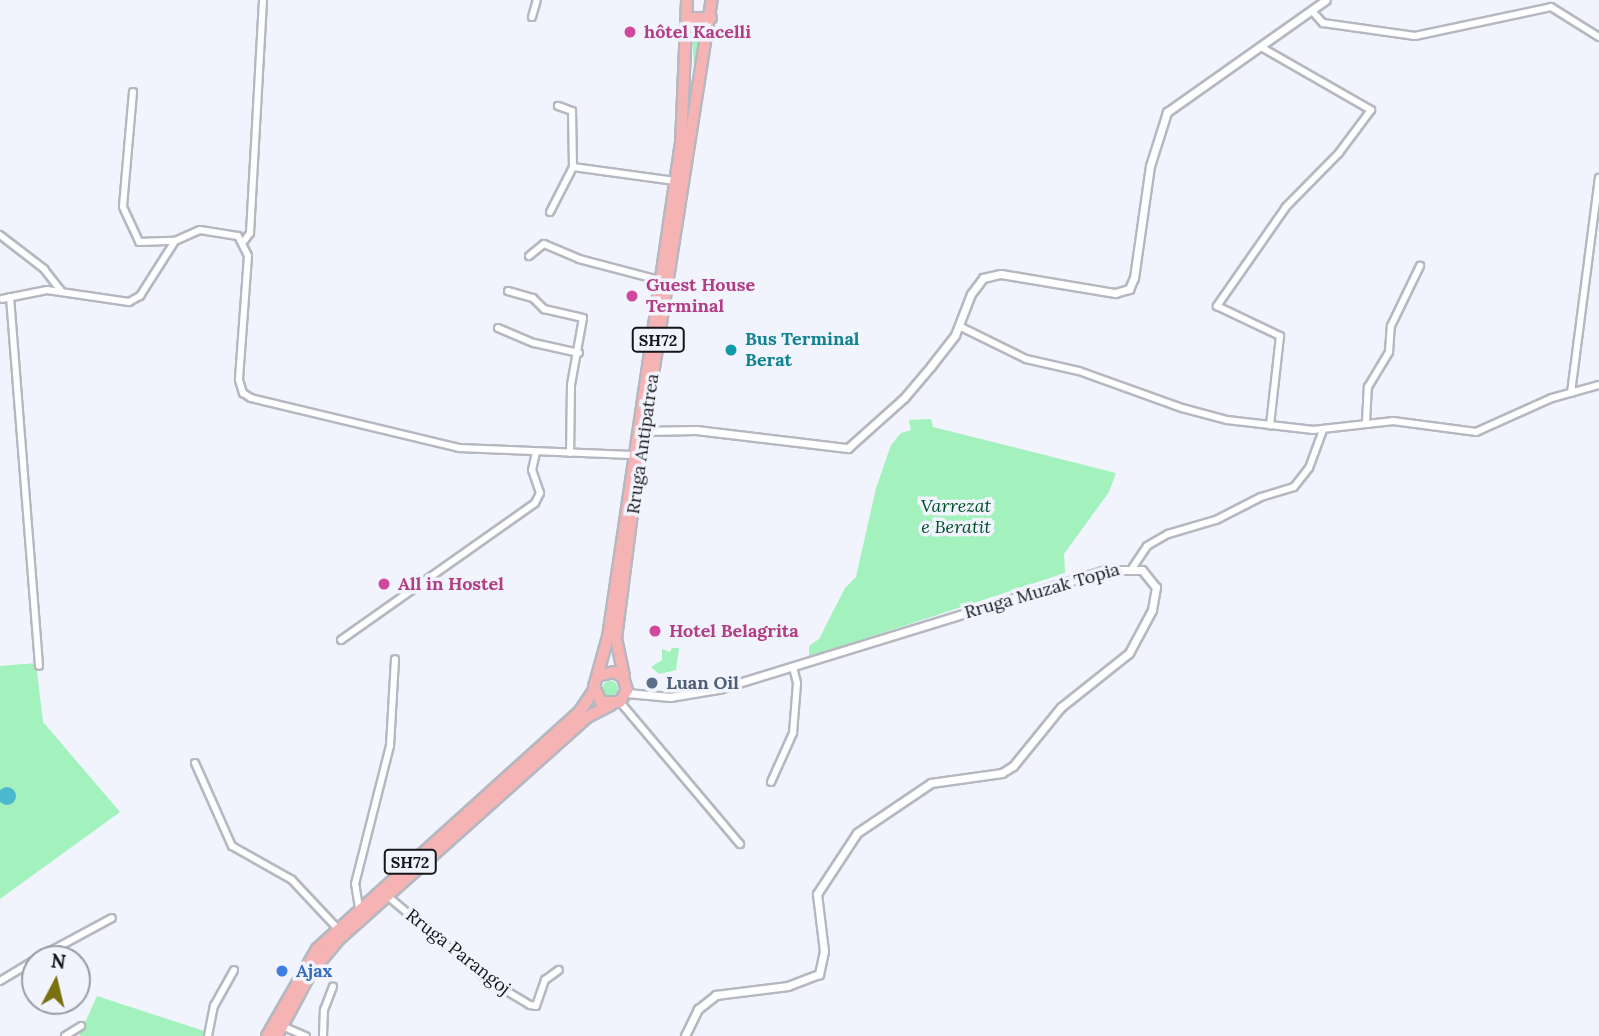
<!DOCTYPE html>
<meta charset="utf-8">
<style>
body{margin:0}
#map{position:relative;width:1599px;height:1036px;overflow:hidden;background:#f1f3fd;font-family:Lora,serif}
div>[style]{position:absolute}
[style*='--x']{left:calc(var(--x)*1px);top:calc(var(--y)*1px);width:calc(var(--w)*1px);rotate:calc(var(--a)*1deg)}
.green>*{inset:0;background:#a3f2bd}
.round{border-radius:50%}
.water>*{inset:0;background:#4bb8cd}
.roads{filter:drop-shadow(2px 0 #b6b8c1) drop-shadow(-2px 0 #b6b8c1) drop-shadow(0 2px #b6b8c1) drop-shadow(0 -2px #b6b8c1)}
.minor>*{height:6px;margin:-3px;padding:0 3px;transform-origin:3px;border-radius:3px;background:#fff}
.tertiary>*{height:7px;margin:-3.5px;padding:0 3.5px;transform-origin:3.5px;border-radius:3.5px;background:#fff}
.primary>*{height:10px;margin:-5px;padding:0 5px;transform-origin:5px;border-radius:5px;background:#f5b3b3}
.dots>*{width:19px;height:19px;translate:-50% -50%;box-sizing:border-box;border:4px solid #f1f3fd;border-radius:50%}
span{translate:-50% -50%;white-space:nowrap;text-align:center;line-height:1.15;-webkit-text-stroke:7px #f1f3fd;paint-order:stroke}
.shield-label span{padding:2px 5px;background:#f1f3fd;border:2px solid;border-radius:5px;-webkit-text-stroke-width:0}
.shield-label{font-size:16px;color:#151619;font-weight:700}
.hotel-label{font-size:18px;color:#b23c85;font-weight:700}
.left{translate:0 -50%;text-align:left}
.culture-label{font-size:18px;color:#0d838f;font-weight:700}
.street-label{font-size:18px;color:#151619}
.park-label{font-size:18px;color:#004f29;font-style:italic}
.service-label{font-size:18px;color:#4e5e75;font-weight:700}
.shop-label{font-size:18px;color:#366cbe;font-weight:700}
.north{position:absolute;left:21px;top:945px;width:70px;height:70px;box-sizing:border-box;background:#f1f3fd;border:2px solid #999ba2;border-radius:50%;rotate:7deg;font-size:19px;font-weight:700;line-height:28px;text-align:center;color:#151619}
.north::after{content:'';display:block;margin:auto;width:24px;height:32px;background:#797010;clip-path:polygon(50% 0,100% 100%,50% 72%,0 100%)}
</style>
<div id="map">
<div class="green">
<div style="clip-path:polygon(697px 33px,699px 37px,694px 68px,692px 35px)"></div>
<div style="clip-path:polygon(931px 419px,933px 427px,1116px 473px,1109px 492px,1064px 554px,1065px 573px,809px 657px,809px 646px,819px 639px,845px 588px,856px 577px,876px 488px,891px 445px,901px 433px,911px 430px,909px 420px)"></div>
<div style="clip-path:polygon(672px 648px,679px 648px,676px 670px,659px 674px,651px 667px,662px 660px,662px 649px,670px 652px)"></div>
<div style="clip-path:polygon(36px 663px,43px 722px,120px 812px,0 899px,0 666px)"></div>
<div class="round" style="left:602px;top:681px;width:16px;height:16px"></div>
<div style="clip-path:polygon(97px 996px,204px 1031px,203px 1036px,79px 1036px)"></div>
</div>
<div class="water">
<div class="round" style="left:-2px;top:787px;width:18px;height:18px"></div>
</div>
<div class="roads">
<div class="minor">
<div style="--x:1313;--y:12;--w:15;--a:48"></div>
<div style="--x:1323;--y:23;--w:93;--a:8"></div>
<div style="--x:1415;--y:36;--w:139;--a:-12"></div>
<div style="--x:1551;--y:7;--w:57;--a:32"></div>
<div style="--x:532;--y:17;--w:18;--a:-74"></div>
<div style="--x:1261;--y:47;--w:127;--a:29.8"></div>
<div style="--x:1371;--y:110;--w:54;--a:126.7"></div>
<div style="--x:1339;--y:153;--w:76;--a:134.5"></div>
<div style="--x:1286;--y:207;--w:121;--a:124.9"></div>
<div style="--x:1217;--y:306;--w:70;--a:25.5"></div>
<div style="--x:1280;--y:336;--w:90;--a:96.4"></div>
<div style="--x:133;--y:92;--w:115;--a:95"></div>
<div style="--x:123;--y:207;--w:38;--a:65"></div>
<div style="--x:139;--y:242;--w:35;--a:-2"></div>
<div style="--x:573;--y:167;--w:103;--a:7.8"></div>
<div style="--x:550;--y:212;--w:51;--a:-62.9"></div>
<div style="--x:573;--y:167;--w:56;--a:-91"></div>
<div style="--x:572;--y:111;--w:15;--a:-160"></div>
<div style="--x:0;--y:235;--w:56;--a:37.7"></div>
<div style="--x:44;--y:269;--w:28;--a:52"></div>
<div style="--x:244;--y:241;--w:10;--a:-53"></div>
<div style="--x:250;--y:233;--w:233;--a:-86.8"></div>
<div style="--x:529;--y:256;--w:19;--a:-39"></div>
<div style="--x:544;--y:244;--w:38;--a:23"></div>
<div style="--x:579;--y:259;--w:87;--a:14.7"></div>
<div style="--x:508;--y:291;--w:26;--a:16"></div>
<div style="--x:533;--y:298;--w:16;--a:45"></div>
<div style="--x:544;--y:309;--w:40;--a:13"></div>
<div style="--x:583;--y:318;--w:68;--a:100.2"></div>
<div style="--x:571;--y:385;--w:68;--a:90.8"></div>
<div style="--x:10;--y:297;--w:370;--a:85.5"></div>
<div style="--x:2;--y:299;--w:46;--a:-11.3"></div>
<div style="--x:47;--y:290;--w:83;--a:8.3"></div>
<div style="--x:129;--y:302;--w:13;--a:-29"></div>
<div style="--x:140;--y:296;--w:65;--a:-57.5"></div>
<div style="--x:175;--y:241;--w:27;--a:-24"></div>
<div style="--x:200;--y:230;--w:38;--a:9"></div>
<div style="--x:238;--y:236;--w:22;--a:63"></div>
<div style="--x:248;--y:256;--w:124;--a:94.2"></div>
<div style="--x:239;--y:380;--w:14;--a:73"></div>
<div style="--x:243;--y:393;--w:9;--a:32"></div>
<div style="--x:251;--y:398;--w:214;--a:13.5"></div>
<div style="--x:459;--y:448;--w:173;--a:2.3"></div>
<div style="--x:959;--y:326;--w:75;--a:26.2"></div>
<div style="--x:1026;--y:359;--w:54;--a:12.8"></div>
<div style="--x:1079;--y:371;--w:109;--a:19.8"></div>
<div style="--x:1182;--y:408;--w:47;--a:14.9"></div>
<div style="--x:1227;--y:420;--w:87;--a:6.6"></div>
<div style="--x:1313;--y:430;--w:81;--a:-6.4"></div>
<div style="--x:1393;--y:421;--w:84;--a:7.5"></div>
<div style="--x:1476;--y:432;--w:83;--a:-24.1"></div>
<div style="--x:1552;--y:398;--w:49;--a:-15.5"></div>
<div style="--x:498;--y:328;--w:39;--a:23"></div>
<div style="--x:534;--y:343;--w:46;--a:12.5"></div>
<div style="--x:1571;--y:393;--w:217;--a:-82.6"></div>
<div style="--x:1366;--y:422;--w:35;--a:-87"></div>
<div style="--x:1368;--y:387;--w:41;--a:-59"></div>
<div style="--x:1389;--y:352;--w:26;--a:-86"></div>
<div style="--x:1391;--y:326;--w:67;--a:-64.2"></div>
<div style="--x:1133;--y:567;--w:25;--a:-56"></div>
<div style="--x:1147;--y:546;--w:24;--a:-30"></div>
<div style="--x:1168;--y:534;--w:50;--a:-16.3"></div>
<div style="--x:1216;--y:520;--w:51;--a:-27.1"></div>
<div style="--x:1261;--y:497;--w:34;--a:-17"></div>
<div style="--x:1294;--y:487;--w:24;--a:-52"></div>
<div style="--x:1309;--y:468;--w:40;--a:-69.8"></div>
<div style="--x:341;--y:640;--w:237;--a:-35.2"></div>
<div style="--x:535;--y:503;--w:11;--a:-63"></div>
<div style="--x:540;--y:493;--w:24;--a:-109"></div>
<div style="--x:532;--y:470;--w:17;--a:-77"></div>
<div style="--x:620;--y:702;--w:186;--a:49.8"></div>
<div style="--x:195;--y:763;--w:91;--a:66"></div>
<div style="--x:232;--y:846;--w:69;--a:29.5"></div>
<div style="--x:292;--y:880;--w:66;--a:46.8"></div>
<div style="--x:771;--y:782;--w:54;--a:-65.8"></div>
<div style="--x:793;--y:733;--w:50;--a:-85.4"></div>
<div style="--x:797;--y:683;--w:16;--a:-104"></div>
<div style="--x:385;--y:894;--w:131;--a:40"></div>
<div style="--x:485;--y:978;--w:52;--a:31"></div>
<div style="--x:530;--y:1005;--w:6;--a:9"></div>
<div style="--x:536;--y:1006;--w:28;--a:-71"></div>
<div style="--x:545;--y:980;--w:17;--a:-36"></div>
<div style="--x:359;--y:908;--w:24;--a:-99"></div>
<div style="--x:355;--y:884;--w:142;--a:-75.8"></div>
<div style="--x:390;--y:746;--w:87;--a:-86.7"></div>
<div style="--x:36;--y:959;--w:86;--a:-28.3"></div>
<div style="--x:0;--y:981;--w:41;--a:-31"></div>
<div style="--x:282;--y:1026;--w:26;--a:23"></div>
<div style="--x:65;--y:1036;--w:19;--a:-32"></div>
<div style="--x:208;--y:1036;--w:31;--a:-79"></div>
<div style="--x:214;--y:1006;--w:41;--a:-60.9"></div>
<div style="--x:323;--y:1036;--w:26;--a:-88"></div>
<div style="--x:324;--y:1010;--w:25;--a:-69"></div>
</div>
<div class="tertiary">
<div style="--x:641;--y:431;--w:55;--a:-1"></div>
<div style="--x:696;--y:430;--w:153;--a:6.8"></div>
<div style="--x:848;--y:448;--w:75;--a:-41.8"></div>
<div style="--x:904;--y:398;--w:42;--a:-49.8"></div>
<div style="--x:931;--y:366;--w:39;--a:-52"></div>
<div style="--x:955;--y:335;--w:44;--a:-68.7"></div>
<div style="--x:971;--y:294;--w:20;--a:-53"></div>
<div style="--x:983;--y:278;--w:18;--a:-13"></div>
<div style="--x:1001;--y:274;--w:116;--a:9.5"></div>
<div style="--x:1115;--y:293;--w:15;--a:-16"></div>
<div style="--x:1129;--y:289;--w:12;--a:-66"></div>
<div style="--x:1134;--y:278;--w:113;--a:-81.9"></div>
<div style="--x:1150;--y:166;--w:57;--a:-72.5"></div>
<div style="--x:1167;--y:112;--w:194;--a:-35.2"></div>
<div style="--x:627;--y:693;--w:43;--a:5.3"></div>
<div style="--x:670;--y:697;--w:50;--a:-9.3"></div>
<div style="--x:719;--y:689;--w:404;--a:-17.1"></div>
<div style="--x:1105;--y:570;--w:37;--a:0"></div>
<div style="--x:1142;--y:570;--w:22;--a:51"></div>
<div style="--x:1156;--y:587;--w:23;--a:100"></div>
<div style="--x:1152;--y:610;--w:49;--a:118.1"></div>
<div style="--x:1129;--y:653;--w:87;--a:141.5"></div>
<div style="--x:1061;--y:707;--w:76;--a:129.1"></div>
<div style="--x:1013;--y:766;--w:13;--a:148"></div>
<div style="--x:1002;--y:773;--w:72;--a:172"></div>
<div style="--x:931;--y:783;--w:89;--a:146"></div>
<div style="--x:857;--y:833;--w:73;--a:123.3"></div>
<div style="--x:817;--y:894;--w:57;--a:83"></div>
<div style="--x:824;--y:951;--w:24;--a:102"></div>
<div style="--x:819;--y:974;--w:33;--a:159"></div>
<div style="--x:788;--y:986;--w:73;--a:172.9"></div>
<div style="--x:716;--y:995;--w:23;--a:142"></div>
<div style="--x:698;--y:1009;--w:30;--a:116"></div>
</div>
<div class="primary">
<div style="--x:687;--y:18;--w:24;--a:0"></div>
<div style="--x:601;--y:675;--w:13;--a:-13"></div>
<div style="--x:614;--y:672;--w:10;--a:29"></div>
<div style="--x:623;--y:677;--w:14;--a:73"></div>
<div style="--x:627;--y:690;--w:14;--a:120"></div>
<div style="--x:620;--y:702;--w:19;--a:180"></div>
<div style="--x:601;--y:702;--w:17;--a:-115"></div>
<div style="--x:594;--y:687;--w:52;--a:-74.4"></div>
<div style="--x:608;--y:637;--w:498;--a:-81.6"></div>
<div style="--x:681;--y:144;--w:144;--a:-87.6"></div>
<div style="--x:624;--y:676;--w:39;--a:-102"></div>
<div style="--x:616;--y:638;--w:150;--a:-82.7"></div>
<div style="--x:635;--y:489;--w:495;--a:-81.1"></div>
<div style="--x:267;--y:1036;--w:100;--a:-60.1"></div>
<div style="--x:317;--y:949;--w:355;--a:-42.1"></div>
<div style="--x:580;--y:711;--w:25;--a:-56"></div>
<div style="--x:277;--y:1036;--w:70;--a:-62"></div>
<div style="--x:310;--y:974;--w:45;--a:-50.4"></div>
<div style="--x:339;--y:939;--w:333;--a:-41.8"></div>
<div style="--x:587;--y:717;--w:27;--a:-27"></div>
</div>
</div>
<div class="dots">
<div style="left:630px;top:32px;background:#d1479c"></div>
<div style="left:632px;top:296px;background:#d1479c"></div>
<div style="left:731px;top:350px;background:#0f9aa8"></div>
<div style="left:384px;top:584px;background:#d1479c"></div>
<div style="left:655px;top:631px;background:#d1479c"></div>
<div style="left:652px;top:683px;background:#5c6f8a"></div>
<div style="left:282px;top:971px;background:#3f7fe0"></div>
</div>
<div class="shield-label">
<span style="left:658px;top:340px">SH72</span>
<span style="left:410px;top:862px">SH72</span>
</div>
<div class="hotel-label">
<span class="left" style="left:644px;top:32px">hôtel Kacelli</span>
<span class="left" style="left:646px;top:296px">Guest House<br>Terminal</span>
<span class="left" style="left:398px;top:584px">All in Hostel</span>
<span class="left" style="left:669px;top:631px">Hotel Belagrita</span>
</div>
<div class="culture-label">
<span class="left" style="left:745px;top:350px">Bus Terminal<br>Berat</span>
</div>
<div class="street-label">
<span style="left:643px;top:444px;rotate:-82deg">Rruga Antipatrea</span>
<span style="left:1042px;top:591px;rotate:-16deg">Rruga Muzak Topia</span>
<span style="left:458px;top:952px;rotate:38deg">Rruga Parangoj</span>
</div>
<div class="park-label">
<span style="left:956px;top:517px">Varrezat<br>e Beratit</span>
</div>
<div class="service-label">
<span class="left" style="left:666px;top:683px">Luan Oil</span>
</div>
<div class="shop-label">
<span class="left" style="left:296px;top:971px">Ajax</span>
</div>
<div class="north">N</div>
</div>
